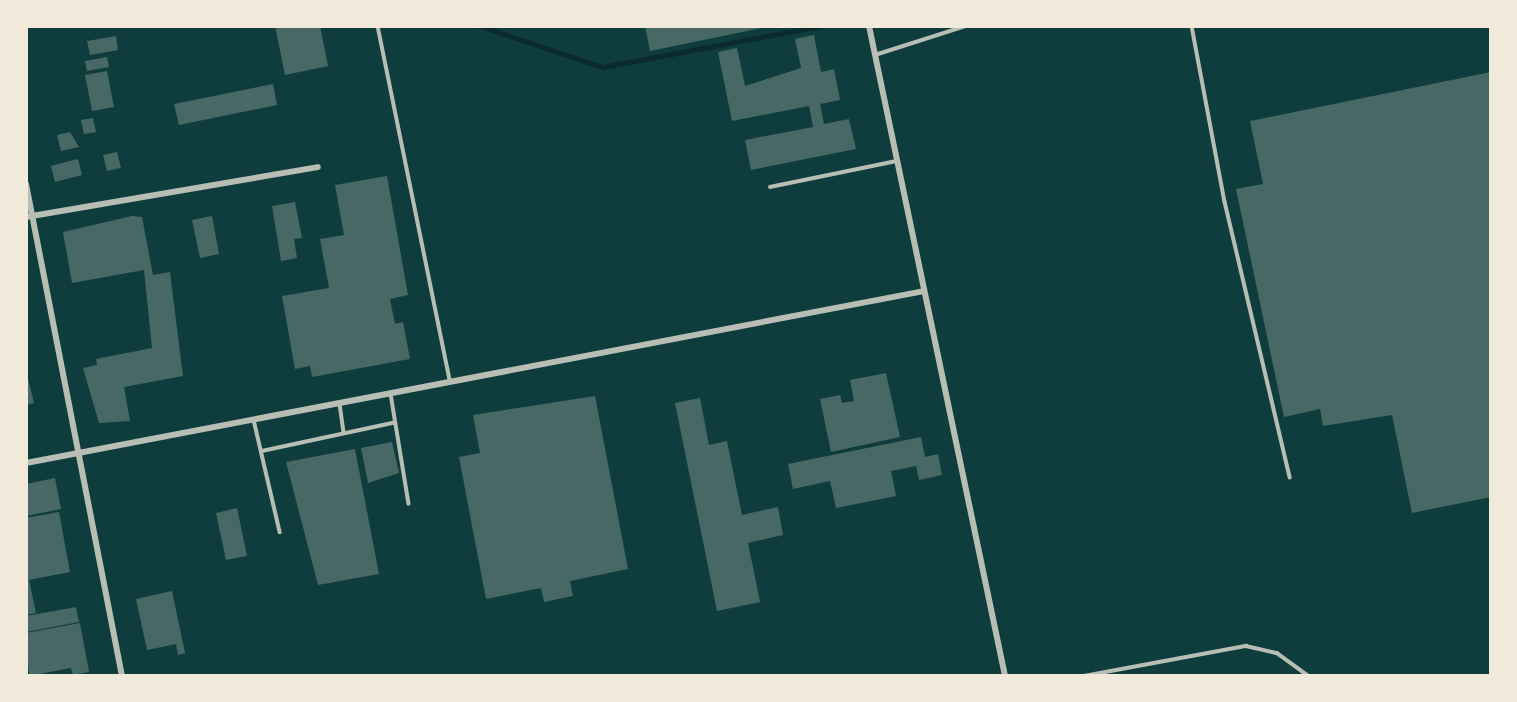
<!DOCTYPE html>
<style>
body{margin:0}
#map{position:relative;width:1517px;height:702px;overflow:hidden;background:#0f3d3e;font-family:"PT Sans Narrow",sans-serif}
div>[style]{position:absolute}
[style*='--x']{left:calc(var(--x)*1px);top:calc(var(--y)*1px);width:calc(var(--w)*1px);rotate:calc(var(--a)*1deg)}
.stream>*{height:4.5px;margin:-2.25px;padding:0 2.25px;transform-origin:2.25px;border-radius:2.25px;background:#0a2a2b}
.building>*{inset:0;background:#486865}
.service>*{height:3.5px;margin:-1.75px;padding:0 1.75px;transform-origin:1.75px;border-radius:1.75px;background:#b8beb3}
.minor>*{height:6px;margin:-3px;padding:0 3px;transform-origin:3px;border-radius:3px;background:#b8beb3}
span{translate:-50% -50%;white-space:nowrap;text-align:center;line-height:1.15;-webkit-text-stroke:7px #f1e9da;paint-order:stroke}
.frame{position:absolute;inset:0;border:28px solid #f1e9da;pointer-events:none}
</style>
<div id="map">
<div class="stream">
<div style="--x:481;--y:26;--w:129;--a:18.6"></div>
<div style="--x:603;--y:67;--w:222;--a:-10.7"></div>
</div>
<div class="building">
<div style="clip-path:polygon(275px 26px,320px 26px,328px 66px,285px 75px)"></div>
<div style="clip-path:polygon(645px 26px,767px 26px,767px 27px,650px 51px)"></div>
<div style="clip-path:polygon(814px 35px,821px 72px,834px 69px,840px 100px,820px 104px,824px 124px,849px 119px,856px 149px,751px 170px,745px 140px,813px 127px,809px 106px,732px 121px,718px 52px,737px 48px,745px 86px,801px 68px,795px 39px)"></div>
<div style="clip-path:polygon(116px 36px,118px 50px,90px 55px,87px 41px)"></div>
<div style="clip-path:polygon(107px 57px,109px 67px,87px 71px,85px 61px)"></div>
<div style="clip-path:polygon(107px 71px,114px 107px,92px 111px,85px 75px)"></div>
<div style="clip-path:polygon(1491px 72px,1491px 497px,1412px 513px,1392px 415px,1323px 426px,1320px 409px,1284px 417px,1236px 189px,1263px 184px,1250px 121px)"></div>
<div style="clip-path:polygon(273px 84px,277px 105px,179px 125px,174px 104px)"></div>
<div style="clip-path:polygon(93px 118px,96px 132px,84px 134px,81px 120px)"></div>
<div style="clip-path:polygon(70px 132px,79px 147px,61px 151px,57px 135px)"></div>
<div style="clip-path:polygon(117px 152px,121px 168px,107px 171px,103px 155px)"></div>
<div style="clip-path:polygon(78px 159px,82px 175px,55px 182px,51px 166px)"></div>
<div style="clip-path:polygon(387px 176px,408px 295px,390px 299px,395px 324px,403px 322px,410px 359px,312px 377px,310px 366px,295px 369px,282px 296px,329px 288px,320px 239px,344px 235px,335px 185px)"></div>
<div style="clip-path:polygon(295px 202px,302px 238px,294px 239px,297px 258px,281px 261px,272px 206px)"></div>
<div style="clip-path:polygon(132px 216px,142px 217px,153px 275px,170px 272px,183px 376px,124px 387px,130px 421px,99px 423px,83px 368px,97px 365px,96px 359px,152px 348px,144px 270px,72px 283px,63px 232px)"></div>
<div style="clip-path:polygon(212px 216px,219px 254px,200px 258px,192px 220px)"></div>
<div style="clip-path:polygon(26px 370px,34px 403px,26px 405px)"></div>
<div style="clip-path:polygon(886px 373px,900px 437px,831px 452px,820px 399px,840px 395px,842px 403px,854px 401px,850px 380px)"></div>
<div style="clip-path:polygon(595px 396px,628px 569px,570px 581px,573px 596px,544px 602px,541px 588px,486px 599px,459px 457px,480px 453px,473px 415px)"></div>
<div style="clip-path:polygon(700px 398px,709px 445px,727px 441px,742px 515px,778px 507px,783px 535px,748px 543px,760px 602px,717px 611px,675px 403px)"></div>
<div style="clip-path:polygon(921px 437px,925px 457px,938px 454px,942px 475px,919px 480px,916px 466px,891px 471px,896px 496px,836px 508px,830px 481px,793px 489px,788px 464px)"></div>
<div style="clip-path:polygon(392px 442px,399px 473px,368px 483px,361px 448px)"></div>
<div style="clip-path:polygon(355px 449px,379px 574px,318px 585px,286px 462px)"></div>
<div style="clip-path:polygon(55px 478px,61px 509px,26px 516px,26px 484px)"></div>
<div style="clip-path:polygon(237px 508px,247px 556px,226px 560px,216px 513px)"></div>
<div style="clip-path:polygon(59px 512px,70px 572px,29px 580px,36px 613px,26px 615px,26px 518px)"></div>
<div style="clip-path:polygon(172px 591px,185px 653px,178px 655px,176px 644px,147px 650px,136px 599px)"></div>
<div style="clip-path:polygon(76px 607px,79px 622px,26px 632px,26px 616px)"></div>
<div style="clip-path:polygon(80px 623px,89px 672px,73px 675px,71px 668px,29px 676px,26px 633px)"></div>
</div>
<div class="service">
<div style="--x:378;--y:26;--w:362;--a:78.5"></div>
<div style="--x:1192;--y:26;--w:179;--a:79.4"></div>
<div style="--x:1225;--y:202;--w:283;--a:76.7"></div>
<div style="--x:875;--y:55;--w:96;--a:-17.7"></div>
<div style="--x:770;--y:187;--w:130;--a:-11.6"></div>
<div style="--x:391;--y:394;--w:111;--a:80.7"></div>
<div style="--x:340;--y:404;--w:29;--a:82"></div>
<div style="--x:254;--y:420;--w:115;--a:76.9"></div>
<div style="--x:262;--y:451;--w:134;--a:-12.1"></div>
<div style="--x:1084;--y:676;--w:165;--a:-10.5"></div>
<div style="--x:1246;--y:646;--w:32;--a:13"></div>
<div style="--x:1277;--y:653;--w:39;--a:36"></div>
</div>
<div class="minor">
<div style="--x:869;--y:26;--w:664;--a:78.18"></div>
<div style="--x:26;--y:184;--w:501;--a:78.96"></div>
<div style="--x:26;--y:217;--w:296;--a:-9.7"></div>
<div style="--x:26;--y:463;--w:914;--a:-10.84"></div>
</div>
<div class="frame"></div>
</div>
